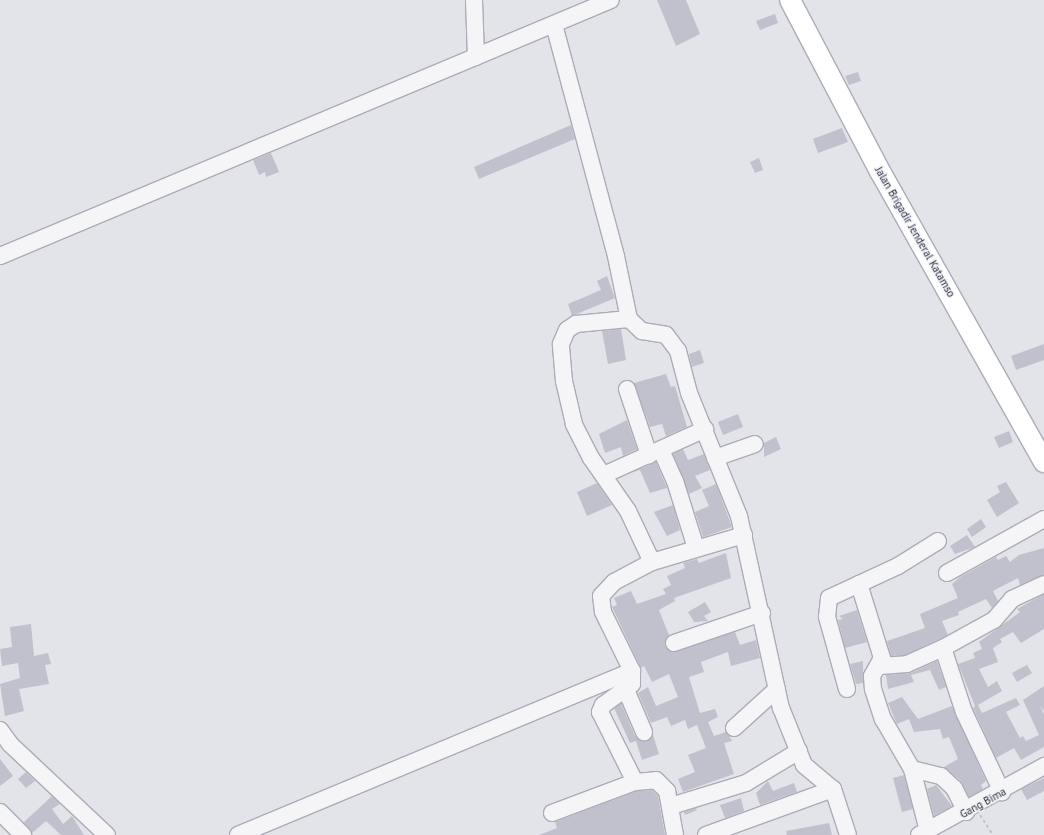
<!DOCTYPE html>
<style>
body{margin:0}
#map{position:relative;width:1044px;height:835px;overflow:hidden;background:#e3e3ea;font-family:"PT Sans",sans-serif}
div>[style]{position:absolute}
[style*='--x']{left:calc(var(--x)*1px);top:calc(var(--y)*1px);width:calc(var(--w)*1px);rotate:calc(var(--a)*1deg)}
.building>*{inset:0;background:#c0c1cc}
.path>*{height:2px;margin-top:-1px;transform-origin:0;background:repeating-linear-gradient(90deg,#c1c1c8 0 3px,transparent 0 6px)}
.roads{filter:drop-shadow(1px 0 #acacb7) drop-shadow(-1px 0 #acacb7) drop-shadow(0 1px #acacb7) drop-shadow(0 -1px #acacb7)}
.minor>*{height:16px;margin:-8px;padding:0 8px;transform-origin:8px;border-radius:8px;background:#f5f5f8}
.major>*{height:20px;margin:-10px;padding:0 10px;transform-origin:10px;border-radius:10px;background:#fff}
span{translate:-50% -50%;white-space:nowrap;text-align:center;line-height:1.15;-webkit-text-stroke:3px #f2f3f7;paint-order:stroke}
.street-label{font-size:11px;color:#2c2c41}
</style>
<div id="map">
<div class="building">
<div style="clip-path:polygon(657px 0,686px 0,700px 34px,676px 46px)"></div>
<div style="clip-path:polygon(775px 14px,778px 23px,760px 30px,756px 21px)"></div>
<div style="clip-path:polygon(858px 72px,861px 81px,849px 85px,845px 76px)"></div>
<div style="clip-path:polygon(571px 125px,575px 139px,479px 179px,474px 167px)"></div>
<div style="clip-path:polygon(842px 128px,848px 142px,818px 153px,813px 139px)"></div>
<div style="clip-path:polygon(271px 153px,279px 172px,266px 177px,265px 172px,259px 175px,253px 160px)"></div>
<div style="clip-path:polygon(759px 158px,763px 170px,755px 173px,750px 162px)"></div>
<div style="clip-path:polygon(607px 276px,615px 298px,572px 316px,568px 304px,601px 290px,597px 281px)"></div>
<div style="clip-path:polygon(621px 329px,626px 360px,608px 364px,602px 331px)"></div>
<div style="clip-path:polygon(1044px 344px,1044px 360px,1016px 370px,1011px 356px)"></div>
<div style="clip-path:polygon(700px 350px,704px 363px,692px 367px,689px 354px)"></div>
<div style="clip-path:polygon(666px 374px,671px 387px,675px 386px,687px 427px,666px 436px,662px 424px,650px 427px,634px 383px)"></div>
<div style="clip-path:polygon(738px 414px,743px 427px,723px 435px,718px 422px)"></div>
<div style="clip-path:polygon(627px 420px,637px 449px,623px 456px,621px 447px,605px 453px,599px 434px)"></div>
<div style="clip-path:polygon(1009px 431px,1013px 442px,999px 448px,994px 437px)"></div>
<div style="clip-path:polygon(776px 437px,781px 449px,764px 457px,764px 443px)"></div>
<div style="clip-path:polygon(683px 449px,688px 460px,704px 454px,710px 470px,695px 476px,702px 488px,689px 494px,673px 454px)"></div>
<div style="clip-path:polygon(656px 462px,667px 488px,650px 493px,640px 470px,631px 473px)"></div>
<div style="clip-path:polygon(1006px 482px,1019px 503px,997px 517px,987px 500px,1000px 492px,997px 486px)"></div>
<div style="clip-path:polygon(597px 483px,612px 505px,587px 516px,577px 492px)"></div>
<div style="clip-path:polygon(716px 484px,732px 527px,703px 537px,695px 512px,709px 506px,702px 490px)"></div>
<div style="clip-path:polygon(673px 505px,680px 530px,667px 536px,654px 512px)"></div>
<div style="clip-path:polygon(981px 519px,986px 527px,972px 537px,967px 529px)"></div>
<div style="clip-path:polygon(967px 535px,975px 547px,955px 554px,950px 546px)"></div>
<div style="clip-path:polygon(1044px 548px,1044px 575px,1020px 585px,1018px 578px,993px 591px,998px 601px,992px 608px,986px 599px,958px 612px,959px 615px,942px 621px,948px 635px,905px 655px,891px 656px,887px 641px,925px 628px,920px 614px,958px 598px,952px 584px,960px 577px,996px 557px,998px 560px,1006px 556px,1010px 562px,1019px 555px)"></div>
<div style="clip-path:polygon(726px 553px,731px 578px,674px 598px,675px 601px,659px 610px,669px 635px,665px 646px,672px 652px,735px 632px,740px 645px,756px 640px,760px 658px,731px 666px,728px 652px,701px 662px,704px 672px,689px 677px,700px 713px,715px 709px,718px 717px,708px 722px,714px 736px,726px 732px,730px 737px,732px 741px,724px 743px,734px 774px,683px 792px,678px 779px,695px 772px,688px 755px,706px 748px,697px 725px,688px 729px,685px 720px,671px 726px,667px 717px,651px 723px,638px 693px,648px 687px,656px 706px,678px 697px,669px 674px,652px 682px,644px 666px,641px 668px,612px 607px,617px 605px,614px 598px,631px 591px,637px 604px,666px 594px,663px 589px,671px 585px,667px 576px,685px 568px,683px 563px,697px 559px,699px 563px)"></div>
<div style="clip-path:polygon(1044px 594px,1044px 629px,1021px 643px,1013px 632px,1000px 639px,1002px 642px,993px 648px,998px 662px,979px 669px,988px 687px,997px 681px,1002px 691px,978px 705px,982px 713px,1016px 698px,1020px 705px,1006px 712px,1020px 738px,1023px 736px,1026px 741px,1039px 735px,1023px 700px,1044px 686px,1044px 711px,1040px 706px,1044px 714px,1044px 747px,1021px 760px,1014px 748px,996px 758px,973px 708px,975px 706px,958px 664px,975px 658px,973px 653px,982px 649px,979px 642px,1020px 612px,1017px 609px)"></div>
<div style="clip-path:polygon(705px 602px,711px 612px,704px 616px,708px 621px,694px 622px,688px 612px)"></div>
<div style="clip-path:polygon(857px 610px,867px 642px,845px 648px,838px 620px,843px 619px,839px 616px)"></div>
<div style="clip-path:polygon(31px 624px,34px 656px,48px 653px,51px 664px,45px 665px,49px 684px,19px 689px,24px 711px,5px 716px,0 684px,20px 678px,18px 663px,2px 666px,0 649px,12px 647px,10px 627px)"></div>
<div style="clip-path:polygon(863px 661px,863px 683px,856px 684px,850px 664px)"></div>
<div style="clip-path:polygon(937px 661px,946px 687px,939px 690px,930px 670px,911px 675px,914px 682px,888px 689px,886px 675px,911px 673px)"></div>
<div style="clip-path:polygon(1027px 665px,1032px 673px,1017px 682px,1012px 673px)"></div>
<div style="clip-path:polygon(902px 697px,918px 719px,952px 706px,986px 781px,981px 785px,983px 789px,969px 797px,961px 781px,944px 767px,958px 759px,949px 737px,943px 739px,940px 729px,914px 732px,909px 719px,897px 724px,888px 703px)"></div>
<div style="clip-path:polygon(621px 703px,635px 736px,643px 741px,653px 735px,659px 754px,642px 760px,636px 741px,630px 743px,614px 708px)"></div>
<div style="clip-path:polygon(0 759px,13px 776px,0 786px)"></div>
<div style="clip-path:polygon(26px 772px,35px 781px,26px 788px,18px 779px)"></div>
<div style="clip-path:polygon(904px 775px,913px 809px,902px 812px,893px 778px)"></div>
<div style="clip-path:polygon(1044px 778px,1044px 791px,1027px 800px,1021px 789px)"></div>
<div style="clip-path:polygon(768px 781px,773px 791px,794px 783px,797px 792px,760px 805px,756px 793px)"></div>
<div style="clip-path:polygon(936px 785px,952px 806px,934px 816px,927px 789px)"></div>
<div style="clip-path:polygon(652px 790px,658px 796px,665px 835px,539px 835px,557px 828px,555px 822px,637px 791px)"></div>
<div style="clip-path:polygon(52px 796px,60px 804px,52px 809px,63px 824px,72px 816px,84px 835px,61px 835px,46px 821px,32px 833px,24px 822px)"></div>
<div style="clip-path:polygon(741px 798px,744px 811px,725px 818px,720px 805px)"></div>
<div style="clip-path:polygon(696px 808px,697px 810px,685px 815px,684px 812px)"></div>
<div style="clip-path:polygon(829px 823px,832px 835px,787px 835px,786px 831px)"></div>
</div>
<div class="path">
<div style="--x:980;--y:815;--w:24;--a:57"></div>
</div>
<div class="roads">
<div class="minor">
<div style="--x:474;--y:0;--w:57;--a:88"></div>
<div style="--x:0;--y:256;--w:662;--a:-22.73"></div>
<div style="--x:629;--y:319;--w:18;--a:43"></div>
<div style="--x:642;--y:331;--w:24;--a:9"></div>
<div style="--x:666;--y:335;--w:20;--a:53"></div>
<div style="--x:678;--y:351;--w:43;--a:75.3"></div>
<div style="--x:689;--y:393;--w:133;--a:67.9"></div>
<div style="--x:739;--y:516;--w:197;--a:77.7"></div>
<div style="--x:781;--y:708;--w:61;--a:68"></div>
<div style="--x:804;--y:765;--w:38;--a:40"></div>
<div style="--x:833;--y:789;--w:48;--a:71.9"></div>
<div style="--x:627;--y:389;--w:70;--a:71.6"></div>
<div style="--x:661;--y:450;--w:34;--a:66"></div>
<div style="--x:675;--y:481;--w:70;--a:72.6"></div>
<div style="--x:715;--y:458;--w:42;--a:-19.3"></div>
<div style="--x:606;--y:474;--w:109;--a:-24.4"></div>
<div style="--x:652;--y:562;--w:96;--a:-16.4"></div>
<div style="--x:947;--y:573;--w:111;--a:-29.1"></div>
<div style="--x:859;--y:584;--w:77;--a:72.7"></div>
<div style="--x:882;--y:658;--w:21;--a:119"></div>
<div style="--x:872;--y:676;--w:13;--a:86"></div>
<div style="--x:873;--y:689;--w:32;--a:72"></div>
<div style="--x:883;--y:719;--w:58;--a:59.9"></div>
<div style="--x:912;--y:769;--w:64;--a:75.5"></div>
<div style="--x:674;--y:643;--w:93;--a:-18.8"></div>
<div style="--x:943;--y:648;--w:67;--a:71.8"></div>
<div style="--x:964;--y:712;--w:89;--a:64.6"></div>
<div style="--x:880;--y:666;--w:27;--a:-4"></div>
<div style="--x:907;--y:664;--w:39;--a:-24"></div>
<div style="--x:943;--y:648;--w:58;--a:-28.8"></div>
<div style="--x:994;--y:620;--w:28;--a:-49"></div>
<div style="--x:1012;--y:599;--w:35;--a:-25"></div>
<div style="--x:632;--y:671;--w:13;--a:90"></div>
<div style="--x:632;--y:684;--w:36;--a:144"></div>
<div style="--x:603;--y:705;--w:8;--a:113"></div>
<div style="--x:600;--y:712;--w:78;--a:63.4"></div>
<div style="--x:847;--y:689;--w:75;--a:-105.5"></div>
<div style="--x:827;--y:617;--w:19;--a:-84"></div>
<div style="--x:829;--y:598;--w:76;--a:-24.9"></div>
<div style="--x:898;--y:566;--w:47;--a:-32"></div>
<div style="--x:626;--y:690;--w:46;--a:66.8"></div>
<div style="--x:734;--y:728;--w:58;--a:-42.2"></div>
<div style="--x:0;--y:730;--w:17;--a:54"></div>
<div style="--x:10;--y:744;--w:133;--a:43.2"></div>
<div style="--x:912;--y:769;--w:30;--a:14"></div>
<div style="--x:941;--y:776;--w:18;--a:43"></div>
<div style="--x:954;--y:788;--w:27;--a:63"></div>
<div style="--x:671;--y:806;--w:78;--a:-17"></div>
<div style="--x:746;--y:783;--w:62;--a:-31.1"></div>
<div style="--x:0;--y:812;--w:33;--a:45"></div>
<div style="--x:552;--y:813;--w:89;--a:-20.5"></div>
<div style="--x:635;--y:782;--w:21;--a:-5"></div>
<div style="--x:656;--y:780;--w:16;--a:45"></div>
<div style="--x:667;--y:791;--w:45;--a:79.7"></div>
<div style="--x:238;--y:835;--w:427;--a:-22.6"></div>
<div style="--x:632;--y:671;--w:66;--a:-116.2"></div>
<div style="--x:603;--y:612;--w:16;--a:-97"></div>
<div style="--x:601;--y:596;--w:19;--a:-47"></div>
<div style="--x:614;--y:582;--w:43;--a:-27.8"></div>
<div style="--x:652;--y:562;--w:56;--a:-115.2"></div>
<div style="--x:628;--y:511;--w:65;--a:-124.9"></div>
<div style="--x:591;--y:458;--w:38;--a:-117"></div>
<div style="--x:574;--y:424;--w:44;--a:-103.1"></div>
<div style="--x:564;--y:381;--w:37;--a:-95"></div>
<div style="--x:561;--y:344;--w:15;--a:-67"></div>
<div style="--x:567;--y:330;--w:11;--a:-34"></div>
<div style="--x:576;--y:324;--w:53;--a:-5.4"></div>
<div style="--x:629;--y:319;--w:64;--a:-101.7"></div>
<div style="--x:616;--y:256;--w:240;--a:-105"></div>
<div style="--x:706;--y:835;--w:135;--a:-19.9"></div>
<div style="--x:919;--y:835;--w:143;--a:-28.9"></div>
</div>
<div class="major">
<div style="--x:790;--y:0;--w:195;--a:62.3"></div>
<div style="--x:881;--y:173;--w:332;--a:60.6"></div>
</div>
</div>
<div class="street-label">
<span style="left:915px;top:232px;rotate:60deg">Jalan Brigadir Jenderal Katamso</span>
<span style="left:983px;top:803px;rotate:-29deg">Gang Bima</span>
</div>
</div>
